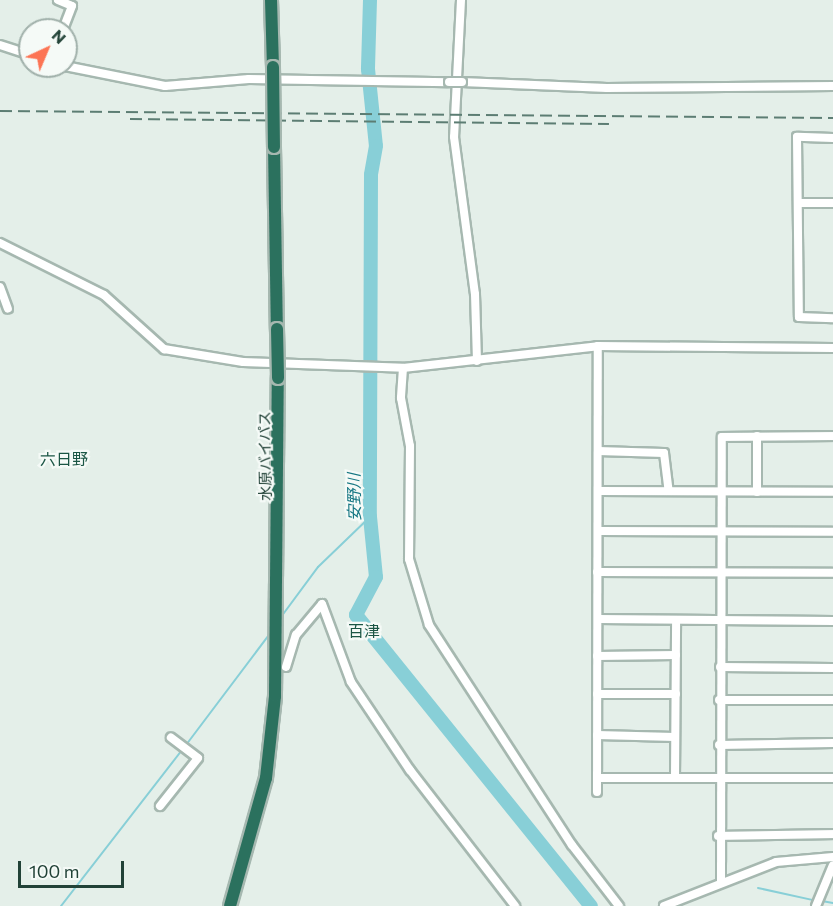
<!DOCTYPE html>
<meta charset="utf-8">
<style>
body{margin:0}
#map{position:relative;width:833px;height:906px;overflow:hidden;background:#e4efe9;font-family:Commissioner,"Noto Sans JP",sans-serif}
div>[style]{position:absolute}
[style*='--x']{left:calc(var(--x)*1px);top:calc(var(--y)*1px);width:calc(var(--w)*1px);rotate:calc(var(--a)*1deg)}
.stream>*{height:2px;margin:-1px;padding:0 1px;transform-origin:1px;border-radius:1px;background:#88cfd7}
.river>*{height:14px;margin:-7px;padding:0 7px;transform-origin:7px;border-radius:7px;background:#88cfd7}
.roads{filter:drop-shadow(2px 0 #a6b8b0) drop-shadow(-2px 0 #a6b8b0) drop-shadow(0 2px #a6b8b0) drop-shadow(0 -2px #a6b8b0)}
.minor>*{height:8px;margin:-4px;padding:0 4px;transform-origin:4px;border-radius:4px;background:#fff}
.highway>*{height:12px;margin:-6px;padding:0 6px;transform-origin:6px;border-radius:6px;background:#2b715e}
.rail>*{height:2px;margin-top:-1px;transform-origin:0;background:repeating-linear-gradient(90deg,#5c7d73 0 12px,transparent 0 18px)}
.bridges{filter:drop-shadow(2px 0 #a6b8b0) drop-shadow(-2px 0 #a6b8b0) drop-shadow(0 2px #a6b8b0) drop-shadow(0 -2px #a6b8b0)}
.minor-bridge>*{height:8px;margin:-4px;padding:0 4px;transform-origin:4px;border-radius:4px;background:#fff}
.highway-bridge>*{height:12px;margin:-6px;padding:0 6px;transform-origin:6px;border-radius:6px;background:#2b715e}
span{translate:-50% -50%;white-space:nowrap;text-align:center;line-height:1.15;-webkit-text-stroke:4.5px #f5faf7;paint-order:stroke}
.street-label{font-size:15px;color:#214237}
.neighbourhood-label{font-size:16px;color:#1b5645}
.water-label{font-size:16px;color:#167783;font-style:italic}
.north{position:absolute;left:18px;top:18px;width:60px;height:60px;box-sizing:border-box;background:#f5faf7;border:2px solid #a0b0aa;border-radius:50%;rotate:44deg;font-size:16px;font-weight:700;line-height:24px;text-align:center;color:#214237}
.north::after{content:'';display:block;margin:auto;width:21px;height:27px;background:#fc7454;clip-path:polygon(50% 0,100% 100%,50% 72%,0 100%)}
.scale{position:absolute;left:18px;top:861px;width:106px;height:27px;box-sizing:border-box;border:3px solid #214237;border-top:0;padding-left:8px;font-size:18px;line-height:21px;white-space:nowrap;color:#214237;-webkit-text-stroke:4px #f5faf7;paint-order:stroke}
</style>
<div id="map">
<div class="stream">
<div style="--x:281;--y:617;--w:62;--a:-53.5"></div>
<div style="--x:318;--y:567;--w:72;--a:-43.9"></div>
<div style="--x:186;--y:745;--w:141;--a:-53"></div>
<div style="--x:758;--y:888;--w:60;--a:12.4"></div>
<div style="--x:822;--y:901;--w:11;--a:10"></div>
<div style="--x:61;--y:906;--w:199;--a:-52.2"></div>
</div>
<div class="river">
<div style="--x:370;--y:0;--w:69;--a:91.7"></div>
<div style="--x:368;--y:69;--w:77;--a:84.1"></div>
<div style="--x:376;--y:146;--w:29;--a:100"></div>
<div style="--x:371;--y:175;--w:342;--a:90.2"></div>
<div style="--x:370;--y:517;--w:60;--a:84.3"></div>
<div style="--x:376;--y:577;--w:43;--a:117.8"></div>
<div style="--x:356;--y:615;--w:374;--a:51.1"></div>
</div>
<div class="roads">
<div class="minor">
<div style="--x:58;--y:0;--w:15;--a:23"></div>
<div style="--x:72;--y:6;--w:26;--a:111"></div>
<div style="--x:461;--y:0;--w:137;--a:92.9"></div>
<div style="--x:454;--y:137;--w:158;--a:82.4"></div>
<div style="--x:475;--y:294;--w:67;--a:88.3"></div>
<div style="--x:0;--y:45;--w:32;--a:18"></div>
<div style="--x:65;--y:66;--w:102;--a:11.3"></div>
<div style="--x:165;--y:86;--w:84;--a:-4.8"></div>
<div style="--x:249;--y:79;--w:200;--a:0.9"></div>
<div style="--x:462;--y:82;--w:145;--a:2.4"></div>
<div style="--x:607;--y:88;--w:226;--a:-0.5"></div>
<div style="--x:833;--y:138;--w:36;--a:-178"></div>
<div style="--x:797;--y:137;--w:180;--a:89.4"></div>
<div style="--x:799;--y:317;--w:34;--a:2"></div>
<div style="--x:801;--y:203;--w:32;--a:0"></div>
<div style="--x:0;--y:243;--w:116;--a:26.6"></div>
<div style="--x:104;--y:295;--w:81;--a:42"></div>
<div style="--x:164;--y:349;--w:80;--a:9.3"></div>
<div style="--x:243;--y:362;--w:160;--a:2.1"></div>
<div style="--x:403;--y:368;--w:196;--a:-6.4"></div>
<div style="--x:598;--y:346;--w:235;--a:0.5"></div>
<div style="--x:0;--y:287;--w:23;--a:70"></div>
<div style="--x:403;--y:368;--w:30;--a:94"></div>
<div style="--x:401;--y:398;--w:49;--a:79.4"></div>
<div style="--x:410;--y:446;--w:113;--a:90.5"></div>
<div style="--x:409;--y:559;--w:69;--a:73.1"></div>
<div style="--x:429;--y:625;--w:262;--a:57"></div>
<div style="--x:572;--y:845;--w:77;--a:52.4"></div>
<div style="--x:757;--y:436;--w:56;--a:90"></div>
<div style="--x:598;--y:451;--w:66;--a:1.7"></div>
<div style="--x:664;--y:453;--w:38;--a:83"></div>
<div style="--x:598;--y:491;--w:235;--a:0.2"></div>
<div style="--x:598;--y:531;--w:235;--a:0.2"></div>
<div style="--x:597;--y:572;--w:236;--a:0.2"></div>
<div style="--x:598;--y:619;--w:235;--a:0.5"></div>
<div style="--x:597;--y:656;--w:79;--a:-0.7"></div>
<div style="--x:286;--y:667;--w:34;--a:-73"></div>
<div style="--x:296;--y:635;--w:40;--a:-50"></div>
<div style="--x:322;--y:604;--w:83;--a:69.6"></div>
<div style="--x:351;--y:682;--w:106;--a:56.2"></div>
<div style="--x:410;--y:770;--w:172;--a:52.3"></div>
<div style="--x:720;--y:667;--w:113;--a:0.5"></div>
<div style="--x:597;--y:694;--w:79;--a:0"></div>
<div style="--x:719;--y:700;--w:114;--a:0"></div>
<div style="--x:597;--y:735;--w:78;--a:1.5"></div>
<div style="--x:719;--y:745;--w:114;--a:-1"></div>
<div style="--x:597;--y:778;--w:236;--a:0"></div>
<div style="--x:675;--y:778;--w:158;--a:-89.6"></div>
<div style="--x:597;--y:792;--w:446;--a:-89.9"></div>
<div style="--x:160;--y:806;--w:61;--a:-51.6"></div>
<div style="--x:198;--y:758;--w:34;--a:-143"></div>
<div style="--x:718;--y:836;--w:115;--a:-1"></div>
<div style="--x:721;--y:883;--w:446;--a:-89.9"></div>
<div style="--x:722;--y:437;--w:111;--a:-0.5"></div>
<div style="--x:664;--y:906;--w:120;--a:-21.4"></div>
<div style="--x:776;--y:862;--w:57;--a:-5"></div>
<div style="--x:816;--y:906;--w:44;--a:-67.5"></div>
</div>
<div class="highway">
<div style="--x:271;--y:0;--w:67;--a:88.3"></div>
<div style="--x:274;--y:147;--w:182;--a:89.1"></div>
<div style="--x:230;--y:906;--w:133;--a:-74.3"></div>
<div style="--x:266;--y:778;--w:82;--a:-83.7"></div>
<div style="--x:275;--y:696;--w:318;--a:-89.5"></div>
</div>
</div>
<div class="rail">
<div style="--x:0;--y:111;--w:833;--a:0.48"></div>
<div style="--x:130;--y:119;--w:479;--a:0.6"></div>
</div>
<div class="bridges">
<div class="minor-bridge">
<div style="--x:449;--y:82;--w:13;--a:0"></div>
</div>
<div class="highway-bridge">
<div style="--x:273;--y:67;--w:80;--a:89.3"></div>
<div style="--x:277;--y:329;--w:49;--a:88.8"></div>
</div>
</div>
<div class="street-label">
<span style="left:265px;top:456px;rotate:-91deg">水原バイパス</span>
</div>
<div class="neighbourhood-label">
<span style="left:64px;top:459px">六日野</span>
<span style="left:364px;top:631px">百津</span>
</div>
<div class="water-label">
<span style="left:354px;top:497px;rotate:-91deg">安野川</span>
</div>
<div class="north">N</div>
<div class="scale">100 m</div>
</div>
